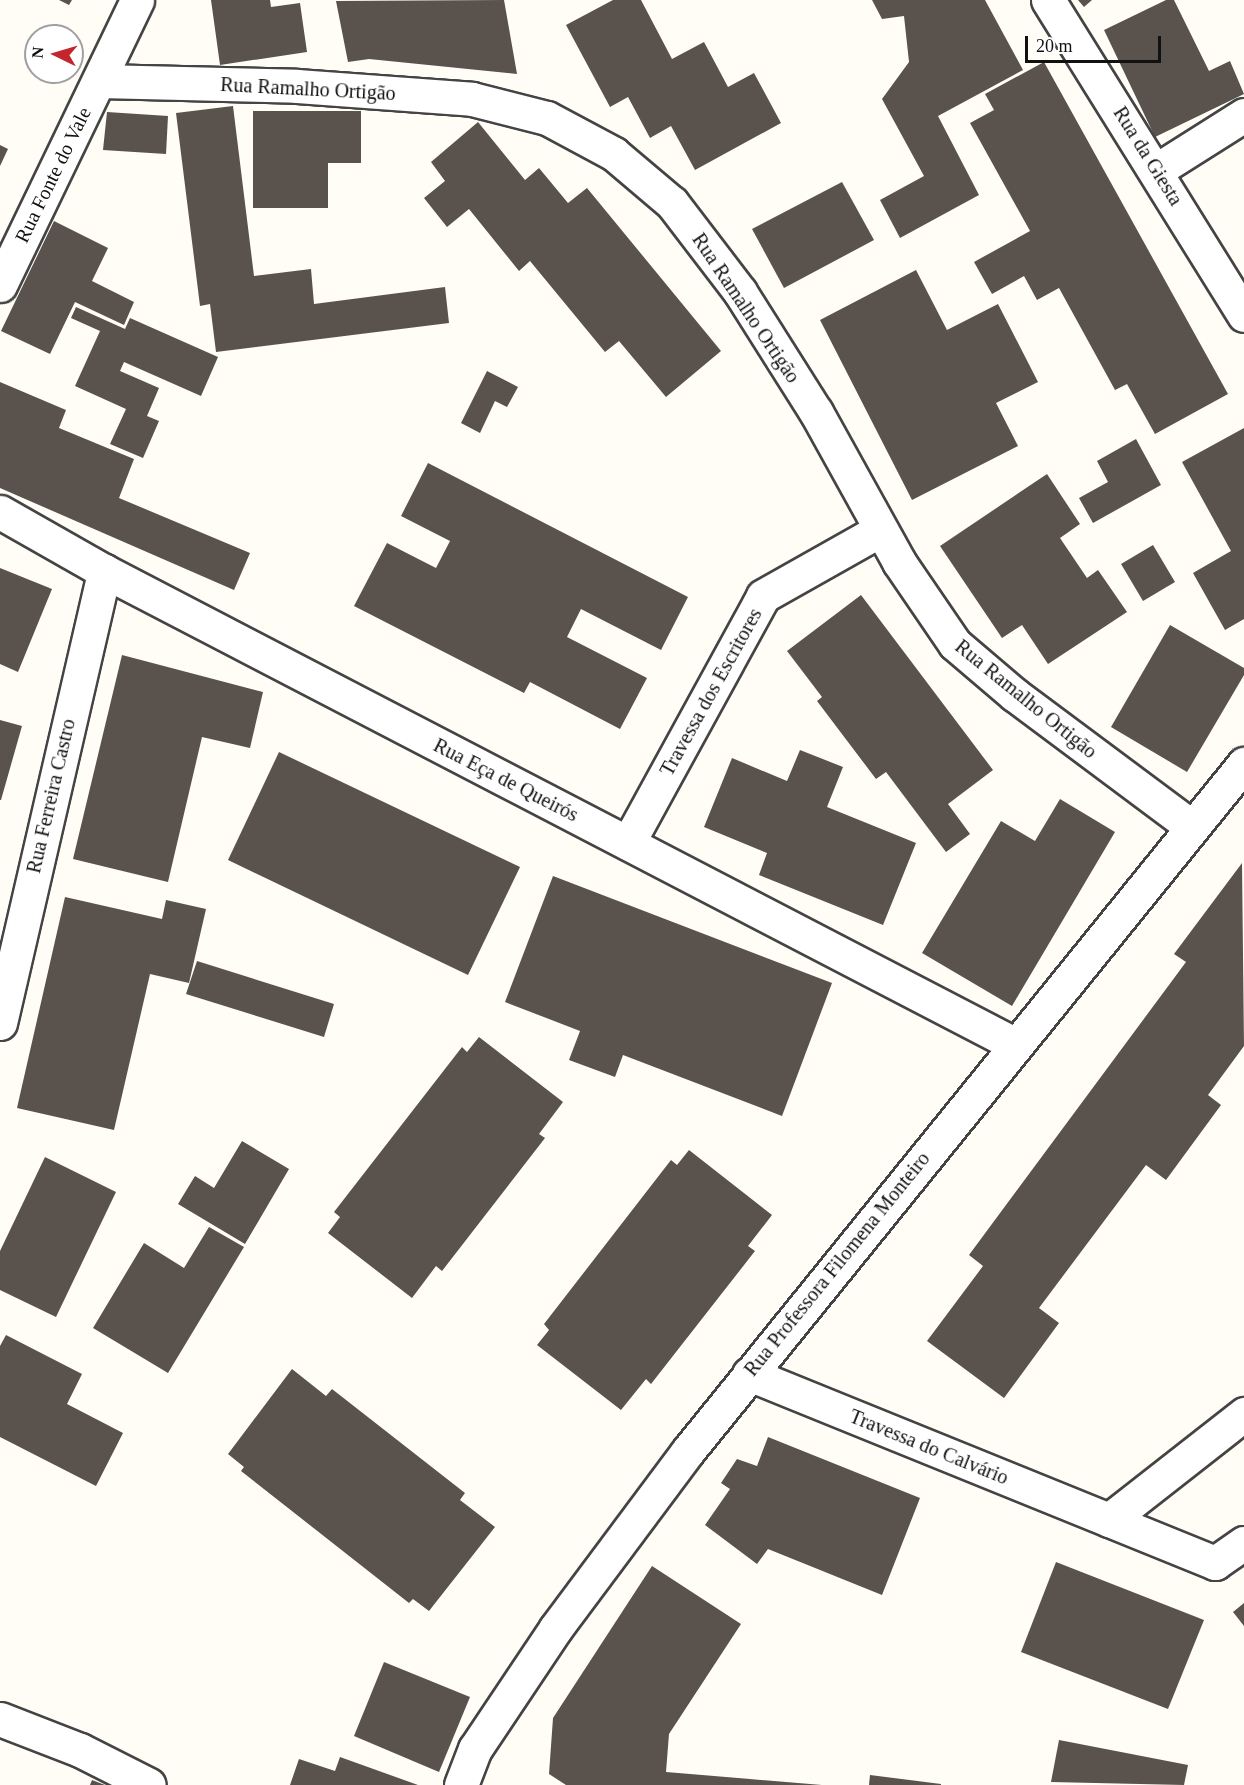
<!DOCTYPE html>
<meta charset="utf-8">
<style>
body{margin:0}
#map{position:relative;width:1244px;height:1785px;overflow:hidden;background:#fffdf5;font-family:Georgia,serif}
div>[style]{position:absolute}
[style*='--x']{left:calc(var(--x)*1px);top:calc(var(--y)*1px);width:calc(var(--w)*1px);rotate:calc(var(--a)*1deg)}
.building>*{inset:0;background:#5a524d}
.roads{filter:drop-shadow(2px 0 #444) drop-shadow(-2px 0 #444) drop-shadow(0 2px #444) drop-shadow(0 -2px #444)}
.minor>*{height:33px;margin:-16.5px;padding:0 16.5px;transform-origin:16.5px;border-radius:16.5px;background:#fff}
span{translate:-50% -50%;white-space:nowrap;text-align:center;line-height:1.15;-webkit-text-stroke:6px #fff;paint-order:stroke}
.street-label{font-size:20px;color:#111}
.north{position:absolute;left:24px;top:24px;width:60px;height:60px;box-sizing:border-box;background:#fff;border:2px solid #a0a0a0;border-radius:50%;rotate:275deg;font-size:16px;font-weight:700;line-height:24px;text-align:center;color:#111}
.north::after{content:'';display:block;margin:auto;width:21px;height:27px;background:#c4262e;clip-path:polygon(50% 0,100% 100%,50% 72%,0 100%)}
.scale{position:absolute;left:1025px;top:36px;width:136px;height:27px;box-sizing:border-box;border:3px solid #111;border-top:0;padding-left:8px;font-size:18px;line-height:21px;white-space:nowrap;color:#111;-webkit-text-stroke:4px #fff;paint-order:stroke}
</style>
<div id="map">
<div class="building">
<div style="clip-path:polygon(59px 0,72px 0,69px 5px)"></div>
<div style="clip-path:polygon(211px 0,270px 0,271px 7px,300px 3px,307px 52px,220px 65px)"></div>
<div style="clip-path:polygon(504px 0,517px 74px,369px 59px,348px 62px,336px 1px)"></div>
<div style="clip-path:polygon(613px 0,641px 0,672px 59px,704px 42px,728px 87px,754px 73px,781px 123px,695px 170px,671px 126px,650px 138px,628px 97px,610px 107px,566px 25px)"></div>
<div style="clip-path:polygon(872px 0,985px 0,1023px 70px,938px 116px,979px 195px,900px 238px,880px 200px,924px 176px,882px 99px,909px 62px,904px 16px,882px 19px)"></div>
<div style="clip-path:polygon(1078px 0,1092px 0,1084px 7px)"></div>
<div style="clip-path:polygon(1166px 0,1174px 0,1209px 71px,1230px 61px,1244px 94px,1155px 137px,1104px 30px)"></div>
<div style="clip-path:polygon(1044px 62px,1228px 394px,1155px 434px,1127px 384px,1115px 390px,1059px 288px,1037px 300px,1024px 276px,992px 294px,974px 262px,1030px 231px,970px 123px,994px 110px,985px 94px)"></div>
<div style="clip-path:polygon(233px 106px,254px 276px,311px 269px,314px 304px,445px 287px,449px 323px,216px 352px,210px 304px,200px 306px,176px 113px)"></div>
<div style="clip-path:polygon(253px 111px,361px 111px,361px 163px,328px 163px,328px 208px,253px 208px)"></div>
<div style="clip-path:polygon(107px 112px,168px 116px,166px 154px,103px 150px)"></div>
<div style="clip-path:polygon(478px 122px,525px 180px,539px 168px,568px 203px,587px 188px,721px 351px,666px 397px,619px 341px,605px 352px,530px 261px,519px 271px,469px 209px,447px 227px,424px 198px,445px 181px,431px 162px)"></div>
<div style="clip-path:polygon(0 145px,8px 149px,0 166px)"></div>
<div style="clip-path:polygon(842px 182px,874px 240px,784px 288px,752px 229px)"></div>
<div style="clip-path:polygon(54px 221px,108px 248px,92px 281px,134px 302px,124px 325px,75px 302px,50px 354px,1px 331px)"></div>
<div style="clip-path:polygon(916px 270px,947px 330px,998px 304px,1038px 382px,996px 403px,1018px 446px,912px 500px,820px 320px)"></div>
<div style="clip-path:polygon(76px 307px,125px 329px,130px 318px,218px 357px,201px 396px,124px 362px,120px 371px,159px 388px,147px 416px,159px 421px,143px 458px,110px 444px,126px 409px,75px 386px,100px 331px,71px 318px)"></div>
<div style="clip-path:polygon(487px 371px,518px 387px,507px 407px,495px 401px,480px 433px,461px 423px)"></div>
<div style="clip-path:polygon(0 382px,66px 410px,59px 428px,134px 459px,119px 498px,250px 553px,234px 590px,0 488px)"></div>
<div style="clip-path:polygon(1244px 428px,1244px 619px,1225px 630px,1193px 573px,1231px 551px,1182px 462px)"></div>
<div style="clip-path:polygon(1136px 439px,1161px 485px,1093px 523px,1079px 498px,1108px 482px,1097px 461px)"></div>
<div style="clip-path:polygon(428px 463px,688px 597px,661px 650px,581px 609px,567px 637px,647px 678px,620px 729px,530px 682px,524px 693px,354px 606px,387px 543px,436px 568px,450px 541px,401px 516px)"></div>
<div style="clip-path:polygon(1047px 474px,1080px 524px,1060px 538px,1087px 578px,1098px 570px,1127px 612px,1048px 664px,1022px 625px,1002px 638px,940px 546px)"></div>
<div style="clip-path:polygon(1153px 545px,1175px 582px,1143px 601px,1121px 564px)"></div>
<div style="clip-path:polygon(0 568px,52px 589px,18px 672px,0 664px)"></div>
<div style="clip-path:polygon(861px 595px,993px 770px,948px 804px,970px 834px,946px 852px,886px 772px,876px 779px,817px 701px,822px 697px,787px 651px)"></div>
<div style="clip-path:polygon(1170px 625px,1244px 668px,1244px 675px,1187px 772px,1111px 727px)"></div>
<div style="clip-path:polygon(122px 655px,263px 692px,250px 748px,202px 737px,168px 882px,73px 859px)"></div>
<div style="clip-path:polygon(0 720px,22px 726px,1px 800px,0 800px)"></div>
<div style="clip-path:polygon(800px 750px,843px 767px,827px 807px,916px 843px,883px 925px,759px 875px,767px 853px,704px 827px,732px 758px,787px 781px)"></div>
<div style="clip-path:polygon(279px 752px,520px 867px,468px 975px,228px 860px)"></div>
<div style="clip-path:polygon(1060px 799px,1115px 832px,1012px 1006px,922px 953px,1001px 821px,1035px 841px)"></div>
<div style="clip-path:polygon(1242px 863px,1244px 1046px,1208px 1095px,1221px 1105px,1166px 1180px,1146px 1165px,1039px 1308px,1059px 1323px,1004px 1398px,927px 1341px,983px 1266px,969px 1255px,1186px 962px,1174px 954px)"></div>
<div style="clip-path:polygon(553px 876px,832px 983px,782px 1116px,623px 1055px,615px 1077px,569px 1060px,580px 1031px,505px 1002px)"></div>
<div style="clip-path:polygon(65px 897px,162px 919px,166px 900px,206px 909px,189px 983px,150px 974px,114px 1130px,17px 1108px)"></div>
<div style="clip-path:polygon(197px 961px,334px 1004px,324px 1037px,186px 994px)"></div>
<div style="clip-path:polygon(479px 1037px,563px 1102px,539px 1134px,545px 1138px,442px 1271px,436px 1266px,412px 1298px,328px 1233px,340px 1217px,334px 1212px,462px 1047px,467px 1052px)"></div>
<div style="clip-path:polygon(242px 1141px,289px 1169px,245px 1244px,178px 1204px,195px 1176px,214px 1188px)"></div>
<div style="clip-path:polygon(689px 1150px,772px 1215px,748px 1246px,755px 1251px,651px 1384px,646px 1379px,621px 1410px,537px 1345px,549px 1330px,544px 1324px,671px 1160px,677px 1165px)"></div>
<div style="clip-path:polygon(45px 1157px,116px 1192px,56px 1317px,0 1290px,0 1251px)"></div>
<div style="clip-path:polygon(209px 1227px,244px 1247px,168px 1373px,93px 1328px,144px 1243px,184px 1268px)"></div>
<div style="clip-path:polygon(6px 1335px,82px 1374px,67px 1404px,123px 1433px,96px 1486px,0 1437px,0 1346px)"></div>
<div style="clip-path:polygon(292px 1369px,326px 1396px,332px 1389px,465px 1493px,460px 1500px,495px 1527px,429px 1611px,413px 1599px,409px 1603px,241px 1471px,244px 1467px,228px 1454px)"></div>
<div style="clip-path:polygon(768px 1437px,920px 1498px,882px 1595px,768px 1549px,757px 1564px,705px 1525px,730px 1489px,721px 1483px,737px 1459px,757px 1466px)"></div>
<div style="clip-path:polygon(1056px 1562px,1204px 1620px,1168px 1709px,1021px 1652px)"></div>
<div style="clip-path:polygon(652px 1566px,741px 1624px,669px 1734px,666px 1772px,822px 1785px,566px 1785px,549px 1774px,553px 1718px)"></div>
<div style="clip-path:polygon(1244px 1603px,1244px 1626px,1233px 1612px)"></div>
<div style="clip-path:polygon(384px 1662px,470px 1697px,439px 1772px,354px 1736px)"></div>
<div style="clip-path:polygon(1059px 1740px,1188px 1765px,1184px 1785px,1051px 1782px)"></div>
<div style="clip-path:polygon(340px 1757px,418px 1785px,290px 1785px,299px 1759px,335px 1771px)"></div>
<div style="clip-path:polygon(870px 1775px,941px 1784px,941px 1785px,869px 1785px)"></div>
<div style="clip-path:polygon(92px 1780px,105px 1785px,90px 1785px)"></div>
</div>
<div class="roads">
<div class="minor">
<div style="--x:1048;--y:0;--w:371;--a:58.1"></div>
<div style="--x:99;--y:81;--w:198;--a:1.4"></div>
<div style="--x:297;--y:86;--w:175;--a:4.2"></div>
<div style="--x:472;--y:99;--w:77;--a:14.2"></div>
<div style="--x:547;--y:118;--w:76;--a:28.2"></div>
<div style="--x:614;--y:154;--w:76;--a:40.2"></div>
<div style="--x:672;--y:203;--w:112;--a:52.6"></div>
<div style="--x:740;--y:292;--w:142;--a:57.7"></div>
<div style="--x:816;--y:412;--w:171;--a:61"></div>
<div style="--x:899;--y:562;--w:99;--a:55.7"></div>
<div style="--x:955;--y:644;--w:79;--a:40.4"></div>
<div style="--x:1015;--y:695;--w:221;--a:36.7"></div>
<div style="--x:1157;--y:170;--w:103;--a:-32.3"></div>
<div style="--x:0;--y:285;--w:316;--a:-64.3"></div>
<div style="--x:0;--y:512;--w:120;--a:29.6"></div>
<div style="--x:104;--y:571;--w:1026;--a:27.46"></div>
<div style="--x:628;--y:843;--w:281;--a:-61.3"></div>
<div style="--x:763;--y:596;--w:134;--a:-29.4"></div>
<div style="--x:0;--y:1023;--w:464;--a:-77"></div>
<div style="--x:749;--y:1374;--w:503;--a:22.08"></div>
<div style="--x:1215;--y:1563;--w:35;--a:-35"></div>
<div style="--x:1109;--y:1520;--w:172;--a:-38.1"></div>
<div style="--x:0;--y:1719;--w:86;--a:21.2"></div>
<div style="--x:80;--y:1750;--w:77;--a:26.9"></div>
<div style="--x:461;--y:1785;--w:39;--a:-69"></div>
<div style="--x:475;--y:1749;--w:146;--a:-56.2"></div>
<div style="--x:556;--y:1628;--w:221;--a:-53.3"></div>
<div style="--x:688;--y:1451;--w:884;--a:-51.02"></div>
</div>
</div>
<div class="street-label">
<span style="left:308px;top:89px;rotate:3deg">Rua Ramalho Ortigão</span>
<span style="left:1148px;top:156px;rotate:58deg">Rua da Giesta</span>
<span style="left:53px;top:175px;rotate:-64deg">Rua Fonte do Vale</span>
<span style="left:746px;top:308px;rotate:56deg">Rua Ramalho Ortigão</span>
<span style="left:711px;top:692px;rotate:-61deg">Travessa dos Escritores</span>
<span style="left:1026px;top:699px;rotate:39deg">Rua Ramalho Ortigão</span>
<span style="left:506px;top:780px;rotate:27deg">Rua Eça de Queirós</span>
<span style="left:51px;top:796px;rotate:-77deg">Rua Ferreira Castro</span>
<span style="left:837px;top:1264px;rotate:-51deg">Rua Professora Filomena Monteiro</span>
<span style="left:929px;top:1447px;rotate:22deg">Travessa do Calvário</span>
</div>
<div class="north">N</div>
<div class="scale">20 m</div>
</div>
